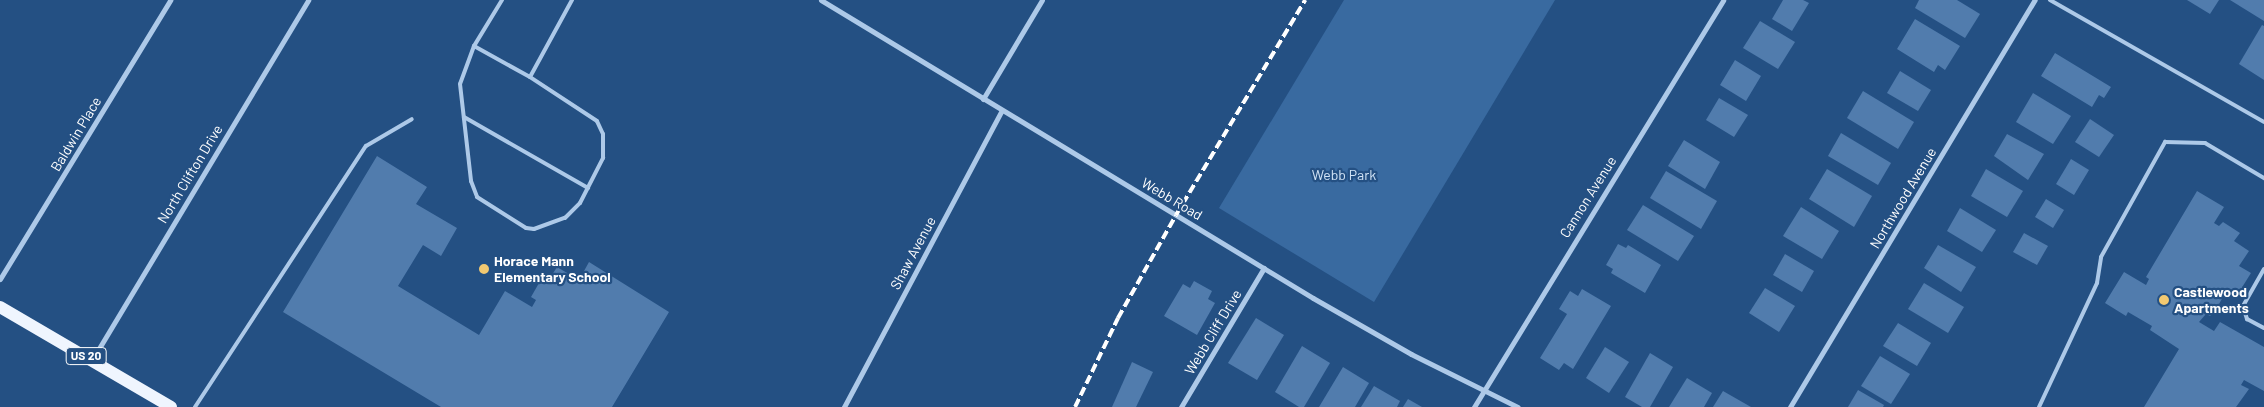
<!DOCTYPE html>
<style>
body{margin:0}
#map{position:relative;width:2264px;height:407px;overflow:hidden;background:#245083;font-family:Barlow,sans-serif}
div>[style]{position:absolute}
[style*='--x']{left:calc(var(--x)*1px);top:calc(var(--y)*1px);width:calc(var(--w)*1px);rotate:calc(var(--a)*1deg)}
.green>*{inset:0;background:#396aa0}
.building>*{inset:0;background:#517cad}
.lane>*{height:4px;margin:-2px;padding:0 2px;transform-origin:2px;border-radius:2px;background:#adc9e8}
.street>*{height:5px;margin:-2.5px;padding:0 2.5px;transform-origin:2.5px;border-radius:2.5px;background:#adc9e8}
.primary>*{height:12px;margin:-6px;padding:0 6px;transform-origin:6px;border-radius:6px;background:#eff5fe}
.rail>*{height:4px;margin-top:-2px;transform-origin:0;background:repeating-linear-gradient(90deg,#fff 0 9px,transparent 0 13px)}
.dots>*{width:14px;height:14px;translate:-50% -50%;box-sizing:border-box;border:2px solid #245083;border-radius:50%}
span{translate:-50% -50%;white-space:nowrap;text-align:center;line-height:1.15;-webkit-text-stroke:4.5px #245083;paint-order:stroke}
.shield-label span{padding:1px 4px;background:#245083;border:1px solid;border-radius:4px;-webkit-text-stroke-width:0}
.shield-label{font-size:12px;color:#fff;font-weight:700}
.street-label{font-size:14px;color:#fff}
.park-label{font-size:14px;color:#d1e3f6}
.poi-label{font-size:14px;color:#fff;font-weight:700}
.left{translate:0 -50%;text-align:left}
</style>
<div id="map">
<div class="green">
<div style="clip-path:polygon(1344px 0,1555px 0,1374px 302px,1219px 208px)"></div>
</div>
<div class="building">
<div style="clip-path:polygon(1783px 0,1803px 0,1809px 3px,1792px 31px,1772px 19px)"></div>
<div style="clip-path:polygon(1919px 0,1957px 0,1980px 14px,1965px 38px,1915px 8px)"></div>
<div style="clip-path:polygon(2187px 0,2219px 0,2210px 14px)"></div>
<div style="clip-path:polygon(2230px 0,2264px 0,2264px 21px)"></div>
<div style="clip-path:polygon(1915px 19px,1960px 46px,1945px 70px,1938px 65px,1934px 72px,1897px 49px)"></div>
<div style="clip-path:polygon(1760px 21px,1795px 42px,1778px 69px,1743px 48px)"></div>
<div style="clip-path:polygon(2262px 25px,2264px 26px,2264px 80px,2239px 64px)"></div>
<div style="clip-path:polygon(2055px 53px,2111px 87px,2104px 98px,2099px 95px,2092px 107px,2041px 76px)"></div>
<div style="clip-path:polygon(1735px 60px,1761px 76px,1746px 101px,1720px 85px)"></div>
<div style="clip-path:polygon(1900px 71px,1931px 90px,1918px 111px,1887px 93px)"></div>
<div style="clip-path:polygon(1863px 91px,1914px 122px,1898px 149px,1847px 118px)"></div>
<div style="clip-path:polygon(2033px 93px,2071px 116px,2053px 144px,2016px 122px)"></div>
<div style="clip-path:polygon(1719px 98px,1748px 115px,1734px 137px,1706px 120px)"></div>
<div style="clip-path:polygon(2090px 119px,2114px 135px,2099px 157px,2075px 142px)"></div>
<div style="clip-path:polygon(1841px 133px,1891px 163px,1878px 185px,1828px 156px)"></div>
<div style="clip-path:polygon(2007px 134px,2044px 154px,2028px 180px,1994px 156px)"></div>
<div style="clip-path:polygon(1684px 140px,1720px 162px,1705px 189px,1668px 166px)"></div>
<div style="clip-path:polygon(377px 156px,427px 187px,416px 204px,457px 228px,441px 256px,423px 245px,398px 286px,479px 335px,505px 291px,532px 307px,536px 300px,531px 297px,539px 283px,547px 283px,557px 267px,579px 280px,589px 262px,669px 312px,612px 407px,441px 407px,283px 312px)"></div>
<div style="clip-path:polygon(2071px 159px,2089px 170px,2074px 195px,2056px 184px)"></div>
<div style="clip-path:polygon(1827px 169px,1872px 196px,1854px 227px,1809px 199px)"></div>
<div style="clip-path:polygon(1986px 169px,2023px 191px,2007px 217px,1971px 196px)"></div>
<div style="clip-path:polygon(1666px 171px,1717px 201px,1701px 229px,1650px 198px)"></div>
<div style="clip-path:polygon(2197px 191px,2224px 207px,2214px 223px,2219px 226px,2223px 222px,2240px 233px,2234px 241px,2249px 251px,2239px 266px,2251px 273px,2236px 297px,2227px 290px,2215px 311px,2210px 316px,2206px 314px,2199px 322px,2214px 331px,2220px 322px,2264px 347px,2264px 391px,2244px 380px,2241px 385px,2249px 389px,2236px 407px,2144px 407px,2179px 349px,2150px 330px,2152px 326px,2128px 312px,2126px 316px,2105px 303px,2124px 272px,2146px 285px,2149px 279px,2146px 277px)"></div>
<div style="clip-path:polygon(2046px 199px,2064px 210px,2053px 228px,2035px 217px)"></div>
<div style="clip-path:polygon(1643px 205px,1694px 236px,1678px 261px,1627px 230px)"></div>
<div style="clip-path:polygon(1801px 207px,1839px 231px,1822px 259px,1783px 236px)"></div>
<div style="clip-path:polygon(1960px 208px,1996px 230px,1982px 252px,1947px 231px)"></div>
<div style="clip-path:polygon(2024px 233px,2048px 246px,2037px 265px,2013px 252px)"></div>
<div style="clip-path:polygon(1618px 244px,1626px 248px,1628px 245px,1661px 265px,1645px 293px,1611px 273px,1613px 269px,1606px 265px)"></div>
<div style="clip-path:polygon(1938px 245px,1976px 267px,1961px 292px,1924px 268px)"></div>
<div style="clip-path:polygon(1785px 254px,1814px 271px,1802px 292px,1773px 275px)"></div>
<div style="clip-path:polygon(1194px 281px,1212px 291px,1208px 299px,1215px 303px,1197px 335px,1164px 316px,1183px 284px,1190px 288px)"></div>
<div style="clip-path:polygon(1924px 283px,1964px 307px,1948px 333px,1908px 309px)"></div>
<div style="clip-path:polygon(1765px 288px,1795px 306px,1779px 332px,1749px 313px)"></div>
<div style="clip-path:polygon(1582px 289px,1611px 306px,1573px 369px,1564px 363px,1559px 370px,1540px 358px,1567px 314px,1559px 309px,1570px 291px,1578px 296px)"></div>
<div style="clip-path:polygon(1256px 318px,1284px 335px,1257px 380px,1228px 363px)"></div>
<div style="clip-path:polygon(1898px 323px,1931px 343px,1917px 366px,1883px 346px)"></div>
<div style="clip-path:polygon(1302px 346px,1330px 363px,1304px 407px,1299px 407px,1275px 392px)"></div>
<div style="clip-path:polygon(1605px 347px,1629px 362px,1609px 393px,1586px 378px)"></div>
<div style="clip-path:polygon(1650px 353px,1673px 367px,1650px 407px,1642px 407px,1625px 397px)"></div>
<div style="clip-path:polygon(1880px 356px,1910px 374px,1891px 404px,1861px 386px)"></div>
<div style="clip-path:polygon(1132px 362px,1153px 372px,1136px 407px,1112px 407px)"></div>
<div style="clip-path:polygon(1343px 367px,1369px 383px,1355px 407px,1319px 407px)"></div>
<div style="clip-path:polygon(1687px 378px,1712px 393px,1704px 407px,1669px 407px)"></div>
<div style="clip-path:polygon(1374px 386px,1400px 401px,1397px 407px,1361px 407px)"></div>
<div style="clip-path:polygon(1858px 390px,1884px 405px,1883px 407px,1848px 407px)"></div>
<div style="clip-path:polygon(1723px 391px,1751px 407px,1713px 407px)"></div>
<div style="clip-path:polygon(1408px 399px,1422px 407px,1403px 407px)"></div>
</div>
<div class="lane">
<div style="--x:502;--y:0;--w:54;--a:121.3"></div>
<div style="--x:474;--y:46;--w:40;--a:110.2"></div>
<div style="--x:460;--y:84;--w:98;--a:83.5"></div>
<div style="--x:471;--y:181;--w:17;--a:69"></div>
<div style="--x:477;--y:197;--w:58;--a:32.3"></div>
<div style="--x:526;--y:228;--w:8;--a:7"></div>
<div style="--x:534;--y:229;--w:33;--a:-20"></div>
<div style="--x:565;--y:218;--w:21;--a:-45"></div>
<div style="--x:580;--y:203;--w:51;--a:-62.9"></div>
<div style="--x:603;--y:158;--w:24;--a:-90"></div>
<div style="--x:603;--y:134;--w:14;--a:-115"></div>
<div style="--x:597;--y:121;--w:80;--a:-146.7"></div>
<div style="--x:530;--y:77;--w:88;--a:-61.4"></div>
<div style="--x:2050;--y:0;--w:246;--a:29.7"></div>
<div style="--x:474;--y:46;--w:64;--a:29"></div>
<div style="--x:464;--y:117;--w:143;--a:29.8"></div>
<div style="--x:2264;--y:269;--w:43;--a:119.6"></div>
<div style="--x:2243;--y:306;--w:14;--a:73"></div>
<div style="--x:2247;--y:319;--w:19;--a:28"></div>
<div style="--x:195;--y:407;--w:312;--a:-56.8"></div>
<div style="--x:366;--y:146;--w:53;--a:-30.4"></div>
<div style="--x:2039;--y:407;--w:137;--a:-64.9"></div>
<div style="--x:2097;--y:283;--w:26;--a:-81"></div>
<div style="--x:2101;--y:257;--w:132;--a:-60.9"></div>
<div style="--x:2165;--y:142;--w:40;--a:1.4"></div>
<div style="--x:2205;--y:143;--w:69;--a:30.7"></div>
</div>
<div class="street">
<div style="--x:821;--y:0;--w:575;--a:31.2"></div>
<div style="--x:1313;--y:298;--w:113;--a:29.7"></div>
<div style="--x:1411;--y:354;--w:119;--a:26.4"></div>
<div style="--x:983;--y:99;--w:115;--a:-59.2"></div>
<div style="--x:0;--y:279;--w:327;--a:-58.6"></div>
<div style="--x:92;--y:360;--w:420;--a:-59"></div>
<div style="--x:844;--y:407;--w:336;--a:-62"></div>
<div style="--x:1181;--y:407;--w:162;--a:-59.2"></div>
<div style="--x:1474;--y:407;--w:477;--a:-58.5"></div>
<div style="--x:1790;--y:407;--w:475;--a:-59"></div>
</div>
<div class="primary">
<div style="--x:0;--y:307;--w:198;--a:30.3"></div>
</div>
<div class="rail">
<div style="--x:1075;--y:407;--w:99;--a:-64.2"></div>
<div style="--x:1118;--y:318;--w:118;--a:-60.6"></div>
<div style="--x:1176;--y:215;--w:251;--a:-59"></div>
</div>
<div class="dots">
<div style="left:484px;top:269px;background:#f2c971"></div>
<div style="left:2164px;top:300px;background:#f2c971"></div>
</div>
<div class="shield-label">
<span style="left:86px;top:356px">US 20</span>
</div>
<div class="street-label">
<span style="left:76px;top:134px;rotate:-59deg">Baldwin Place</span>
<span style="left:190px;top:174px;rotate:-59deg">North Clifton Drive</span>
<span style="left:1588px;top:197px;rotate:-58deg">Cannon Avenue</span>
<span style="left:1903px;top:198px;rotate:-59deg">Northwood Avenue</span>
<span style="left:1172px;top:199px;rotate:31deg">Webb Road</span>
<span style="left:913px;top:253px;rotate:-62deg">Shaw Avenue</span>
<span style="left:1213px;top:332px;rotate:-59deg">Webb Cliff Drive</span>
</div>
<div class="park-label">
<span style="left:1344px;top:175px">Webb Park</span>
</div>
<div class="poi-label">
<span class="left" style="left:494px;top:269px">Horace Mann<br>Elementary School</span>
<span class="left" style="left:2174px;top:300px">Castlewood<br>Apartments</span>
</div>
</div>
